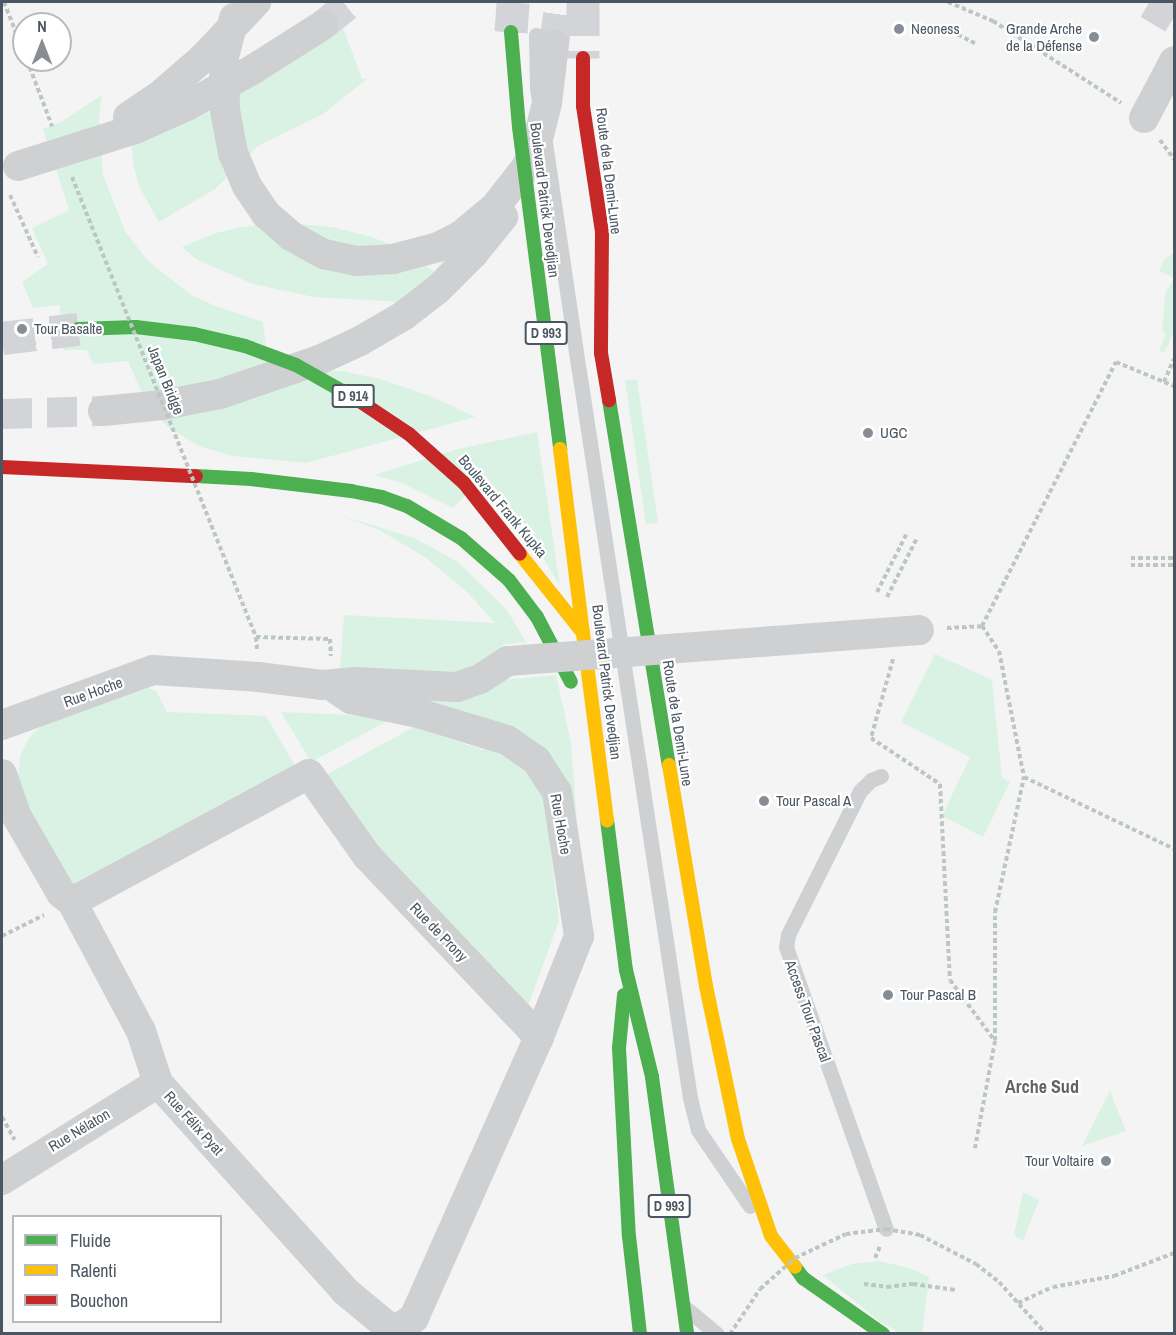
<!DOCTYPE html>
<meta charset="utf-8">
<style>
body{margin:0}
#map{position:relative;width:1176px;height:1335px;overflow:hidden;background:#f4f4f4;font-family:"Archivo Narrow",sans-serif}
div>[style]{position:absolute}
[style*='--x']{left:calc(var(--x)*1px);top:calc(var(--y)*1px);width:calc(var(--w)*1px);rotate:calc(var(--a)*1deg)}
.green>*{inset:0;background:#d9f2e3}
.street-tunnel>*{height:30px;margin-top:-15px;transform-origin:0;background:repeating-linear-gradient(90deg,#d2d4d7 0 30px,transparent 0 45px)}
.secondary-tunnel>*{height:33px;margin-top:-16.5px;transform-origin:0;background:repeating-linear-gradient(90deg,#d2d4d7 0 33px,transparent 0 49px)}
.primary-tunnel>*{height:33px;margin-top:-16.5px;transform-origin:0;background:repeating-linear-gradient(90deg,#d2d4d7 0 33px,transparent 0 49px)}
.highway-tunnel>*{height:33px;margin-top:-16.5px;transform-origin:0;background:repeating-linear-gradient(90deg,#d2d4d7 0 33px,transparent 0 49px)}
.path>*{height:4px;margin-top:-2px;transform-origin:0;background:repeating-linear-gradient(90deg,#bcc7c4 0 4.5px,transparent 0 7.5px)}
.lane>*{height:15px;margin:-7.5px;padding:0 7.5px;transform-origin:7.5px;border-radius:7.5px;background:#ced0d2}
.street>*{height:30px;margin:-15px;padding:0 15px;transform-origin:15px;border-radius:15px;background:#ced0d2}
.fast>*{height:14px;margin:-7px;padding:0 7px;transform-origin:7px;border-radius:7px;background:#4caf50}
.slow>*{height:14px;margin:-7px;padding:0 7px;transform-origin:7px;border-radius:7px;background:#ffc107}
.jam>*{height:14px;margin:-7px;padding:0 7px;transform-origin:7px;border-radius:7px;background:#c62828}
.path-bridge>*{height:4px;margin-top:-2px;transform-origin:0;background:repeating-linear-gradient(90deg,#bcc7c4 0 4.5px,transparent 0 7.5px)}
.lane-bridge>*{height:15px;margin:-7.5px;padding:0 7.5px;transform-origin:7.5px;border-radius:7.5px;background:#ced0d2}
.street-bridge>*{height:30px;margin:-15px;padding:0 15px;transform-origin:15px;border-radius:15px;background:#ced0d2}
.fast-bridge>*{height:14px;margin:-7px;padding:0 7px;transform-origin:7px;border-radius:7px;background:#4caf50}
.slow-bridge>*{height:14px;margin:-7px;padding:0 7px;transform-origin:7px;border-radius:7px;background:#ffc107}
.dots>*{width:16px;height:16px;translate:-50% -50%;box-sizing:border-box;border:3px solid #fff;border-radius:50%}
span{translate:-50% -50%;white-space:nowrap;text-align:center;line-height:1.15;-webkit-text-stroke:4.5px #fff;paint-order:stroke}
.shield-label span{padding:2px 4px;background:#fff;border:2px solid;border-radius:4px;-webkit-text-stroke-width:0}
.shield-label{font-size:14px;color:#4a5661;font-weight:700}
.poi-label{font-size:15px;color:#4a5661}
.right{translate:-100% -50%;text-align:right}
.left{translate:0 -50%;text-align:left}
.street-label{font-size:15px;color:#4a5661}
.quarter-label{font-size:18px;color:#5f6368;font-weight:700}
.frame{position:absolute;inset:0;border:3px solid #4a5661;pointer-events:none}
.legend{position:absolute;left:12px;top:1215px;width:210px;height:108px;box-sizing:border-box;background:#fff;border:2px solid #b7bbc0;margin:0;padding:8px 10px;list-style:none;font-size:18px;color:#4a5661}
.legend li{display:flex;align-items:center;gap:12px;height:30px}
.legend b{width:30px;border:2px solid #b7bbc0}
.north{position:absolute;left:12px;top:12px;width:60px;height:60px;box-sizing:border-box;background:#fff;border:2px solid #b7bbc0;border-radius:50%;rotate:0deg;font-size:16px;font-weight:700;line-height:24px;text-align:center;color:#4a5661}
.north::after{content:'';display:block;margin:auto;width:21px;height:27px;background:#868d94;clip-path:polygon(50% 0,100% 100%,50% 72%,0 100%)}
</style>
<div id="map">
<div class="green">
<div style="clip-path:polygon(342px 25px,362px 79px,368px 78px,323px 114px,258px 146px,215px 189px,159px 222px,140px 188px,134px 168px,131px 137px,206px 105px,208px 114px,225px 110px,239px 87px,313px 48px)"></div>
<div style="clip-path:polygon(102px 95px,99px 117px,103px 175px,125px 231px,148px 261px,190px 294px,213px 305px,263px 322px,269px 370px,342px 371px,380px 379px,433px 397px,475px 417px,306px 463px,233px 456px,198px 446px,167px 426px,145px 400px,128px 361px,93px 364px,87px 350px,63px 350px,60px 305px,33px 308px,22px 282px,48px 264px,32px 228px,69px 210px,43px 129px,61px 122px)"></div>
<div style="clip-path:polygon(285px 223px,332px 227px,372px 237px,398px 248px,461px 289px,442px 295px,401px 302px,314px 297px,253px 284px,196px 259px,182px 247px,216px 233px,242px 227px)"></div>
<div style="clip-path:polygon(1174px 253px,1174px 332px,1164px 353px,1159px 351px,1166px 334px,1162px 331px,1165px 294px,1174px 278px,1159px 271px,1165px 259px)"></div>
<div style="clip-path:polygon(637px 379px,658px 523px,646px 524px,625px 381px)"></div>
<div style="clip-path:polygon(537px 432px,560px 586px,522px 522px,485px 475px,453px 508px,402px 483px,374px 475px,458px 449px)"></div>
<div style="clip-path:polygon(339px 515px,414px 538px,458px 562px,506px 609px,526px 642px,504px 644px,498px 651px,464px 672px,340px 668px,344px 615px,495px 623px,467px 592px,425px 557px,379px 530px)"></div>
<div style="clip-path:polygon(935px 654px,992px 680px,1002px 778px,1010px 782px,983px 837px,942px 816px,970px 757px,901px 722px)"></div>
<div style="clip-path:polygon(556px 675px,571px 743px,577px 820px,563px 780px,413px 698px,463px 700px,477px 696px,501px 680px)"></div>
<div style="clip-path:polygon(149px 688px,156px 691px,167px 712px,266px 716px,297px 769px,76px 889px,25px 814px,17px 779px,21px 754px,29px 738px,41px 726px)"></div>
<div style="clip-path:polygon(281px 712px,395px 717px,311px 762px)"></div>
<div style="clip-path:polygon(414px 727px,484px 750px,486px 746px,519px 761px,545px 802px,559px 921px,528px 1006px,372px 845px,324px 776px)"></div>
<div style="clip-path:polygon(1110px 1091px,1126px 1131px,1082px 1146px)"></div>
<div style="clip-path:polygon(1023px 1192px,1039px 1200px,1023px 1241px,1014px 1235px)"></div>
<div style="clip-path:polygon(879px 1261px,909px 1268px,929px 1277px,922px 1333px,900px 1333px,879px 1321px,823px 1275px,852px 1264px)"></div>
</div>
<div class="street-tunnel">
<div style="--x:323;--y:25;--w:36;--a:-39"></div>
<div style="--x:554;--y:44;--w:42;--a:-81.9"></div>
<div style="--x:2;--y:414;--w:101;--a:-1.7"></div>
</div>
<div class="secondary-tunnel">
<div style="--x:583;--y:2;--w:56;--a:90"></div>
</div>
<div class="primary-tunnel">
<div style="--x:511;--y:32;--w:30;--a:-86"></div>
<div style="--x:2;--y:338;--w:77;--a:-6.8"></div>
</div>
<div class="highway-tunnel">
<div style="--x:1149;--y:2;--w:29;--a:31"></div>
</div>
<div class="path">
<div style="--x:4;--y:2;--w:55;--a:68.6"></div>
<div style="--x:948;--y:2;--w:49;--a:22.9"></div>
<div style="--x:993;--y:21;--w:152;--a:32.6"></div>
<div style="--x:951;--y:31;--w:28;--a:27"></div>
<div style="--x:27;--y:60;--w:71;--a:69.3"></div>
<div style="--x:1160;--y:140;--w:24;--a:54"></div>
<div style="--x:10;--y:195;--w:68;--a:65.7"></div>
<div style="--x:1164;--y:382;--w:25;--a:-67"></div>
<div style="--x:1131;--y:558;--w:43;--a:0"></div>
<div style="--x:1131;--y:565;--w:43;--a:0"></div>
<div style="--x:877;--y:592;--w:66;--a:-63"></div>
<div style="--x:887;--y:597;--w:66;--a:-63"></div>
<div style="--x:982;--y:626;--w:30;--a:56"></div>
<div style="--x:999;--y:651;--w:128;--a:78.8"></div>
<div style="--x:1024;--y:777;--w:166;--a:25.6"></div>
<div style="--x:947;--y:628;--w:35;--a:-3"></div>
<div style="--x:982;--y:626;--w:296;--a:-63.1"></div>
<div style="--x:1116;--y:362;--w:63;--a:22.5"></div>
<div style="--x:257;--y:649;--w:12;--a:-95"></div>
<div style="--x:256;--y:637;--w:74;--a:1.5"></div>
<div style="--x:330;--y:639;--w:17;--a:87"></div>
<div style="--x:893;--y:659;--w:82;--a:105.6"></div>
<div style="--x:871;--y:738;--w:83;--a:33.7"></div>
<div style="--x:940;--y:784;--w:196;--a:87.1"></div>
<div style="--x:950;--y:980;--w:76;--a:53.6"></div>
<div style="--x:995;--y:1041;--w:109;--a:100.6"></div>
<div style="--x:2;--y:936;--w:47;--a:-26.6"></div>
<div style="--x:995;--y:1040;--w:128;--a:-90"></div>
<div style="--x:995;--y:912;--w:138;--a:-77.9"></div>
<div style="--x:2;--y:1117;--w:26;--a:61"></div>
<div style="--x:875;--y:1258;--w:13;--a:-67"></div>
<div style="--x:864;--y:1284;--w:23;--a:7"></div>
<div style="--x:887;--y:1287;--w:26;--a:-7"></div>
<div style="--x:913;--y:1284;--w:43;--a:7.9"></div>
<div style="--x:1018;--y:1303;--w:38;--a:-25"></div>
<div style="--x:1053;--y:1287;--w:62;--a:-10.2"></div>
<div style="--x:1114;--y:1276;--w:64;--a:-21"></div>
</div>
<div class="lane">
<div style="--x:579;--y:371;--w:735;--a:81.32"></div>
<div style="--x:690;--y:1098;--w:33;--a:76"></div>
<div style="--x:698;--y:1130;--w:92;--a:55.6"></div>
<div style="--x:881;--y:776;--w:11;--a:158"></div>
<div style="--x:871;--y:780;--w:16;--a:135"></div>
<div style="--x:860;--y:791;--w:161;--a:116.6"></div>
<div style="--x:788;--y:935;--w:12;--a:99"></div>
<div style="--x:786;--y:947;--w:299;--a:70.5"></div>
<div style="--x:687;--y:1309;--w:39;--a:40"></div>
</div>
<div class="street">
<div style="--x:234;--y:18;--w:40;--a:104.4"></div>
<div style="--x:224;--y:57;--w:53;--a:88.9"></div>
<div style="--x:225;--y:110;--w:44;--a:79.5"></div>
<div style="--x:233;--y:153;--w:36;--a:67"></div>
<div style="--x:247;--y:186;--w:34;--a:56"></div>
<div style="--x:266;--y:214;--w:33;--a:41"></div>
<div style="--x:291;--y:236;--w:38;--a:29"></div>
<div style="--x:324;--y:254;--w:34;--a:12"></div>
<div style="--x:357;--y:261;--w:36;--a:-3"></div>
<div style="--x:393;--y:259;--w:47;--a:-14.9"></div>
<div style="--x:438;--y:247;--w:25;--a:-27"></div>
<div style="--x:460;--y:236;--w:45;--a:-39.6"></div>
<div style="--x:495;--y:207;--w:52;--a:-52"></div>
<div style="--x:527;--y:166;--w:25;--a:-67"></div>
<div style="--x:537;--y:143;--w:41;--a:-76"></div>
<div style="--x:547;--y:103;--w:59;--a:-83.2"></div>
<div style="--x:1144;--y:118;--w:64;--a:-62.2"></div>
<div style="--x:103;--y:411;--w:60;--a:-5.7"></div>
<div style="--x:163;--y:405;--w:58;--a:-10.9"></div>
<div style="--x:220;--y:394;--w:105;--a:-19"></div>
<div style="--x:319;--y:360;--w:45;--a:-24.9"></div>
<div style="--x:360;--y:341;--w:50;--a:-30.2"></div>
<div style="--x:403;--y:316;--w:44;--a:-37.6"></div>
<div style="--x:438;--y:289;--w:49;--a:-45"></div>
<div style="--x:473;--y:254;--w:48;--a:-51"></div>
<div style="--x:336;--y:689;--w:18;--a:34"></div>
<div style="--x:351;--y:699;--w:68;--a:11.8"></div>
<div style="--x:418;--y:713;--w:93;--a:16.9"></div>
<div style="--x:507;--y:740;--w:35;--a:35"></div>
<div style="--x:536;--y:760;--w:38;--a:57"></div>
<div style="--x:557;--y:792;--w:146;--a:81.3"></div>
<div style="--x:579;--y:936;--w:109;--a:111.6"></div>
<div style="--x:2;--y:725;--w:161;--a:-20"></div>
<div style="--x:153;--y:670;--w:105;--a:3.8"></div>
<div style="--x:258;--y:677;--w:64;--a:7.1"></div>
<div style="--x:322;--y:685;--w:32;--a:-5"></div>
<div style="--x:354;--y:682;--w:103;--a:2.8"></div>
<div style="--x:457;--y:687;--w:24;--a:-19"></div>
<div style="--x:480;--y:679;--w:33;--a:-33"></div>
<div style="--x:2;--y:774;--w:43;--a:71.1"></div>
<div style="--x:16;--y:815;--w:90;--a:60"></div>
<div style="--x:61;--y:893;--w:14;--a:39"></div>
<div style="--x:72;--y:902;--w:146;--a:61.9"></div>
<div style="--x:141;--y:1031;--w:55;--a:71.9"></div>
<div style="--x:158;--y:1083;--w:280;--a:48"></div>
<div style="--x:345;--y:1291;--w:67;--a:39.6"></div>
<div style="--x:72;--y:902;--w:269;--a:-28.4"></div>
<div style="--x:309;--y:774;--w:100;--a:54.7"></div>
<div style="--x:367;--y:856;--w:250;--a:46.5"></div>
<div style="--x:539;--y:1037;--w:308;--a:114"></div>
<div style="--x:414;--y:1318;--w:30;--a:147"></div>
<div style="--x:2;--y:1180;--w:184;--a:-31.9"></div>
</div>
<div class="fast">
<div style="--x:78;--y:329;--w:58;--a:-2"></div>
<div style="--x:136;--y:327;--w:58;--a:6.9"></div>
<div style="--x:194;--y:334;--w:52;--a:13.2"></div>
<div style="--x:245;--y:346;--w:54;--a:20.4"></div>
<div style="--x:296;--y:365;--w:71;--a:29.4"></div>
<div style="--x:609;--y:400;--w:370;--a:80.7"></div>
<div style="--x:196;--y:476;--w:55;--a:3.1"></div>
<div style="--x:251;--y:479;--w:101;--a:6.8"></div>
<div style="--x:351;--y:491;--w:32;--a:11"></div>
<div style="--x:382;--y:497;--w:27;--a:20"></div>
<div style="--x:407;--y:506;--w:63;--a:30.7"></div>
<div style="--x:461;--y:538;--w:64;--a:41.2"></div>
<div style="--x:509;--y:580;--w:46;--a:52.9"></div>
<div style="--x:537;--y:617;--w:73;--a:62.4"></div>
<div style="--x:607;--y:820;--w:151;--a:82.8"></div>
<div style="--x:626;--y:970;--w:110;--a:76.3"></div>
<div style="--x:652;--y:1077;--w:259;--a:82.2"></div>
<div style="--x:624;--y:995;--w:53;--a:95.4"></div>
<div style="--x:619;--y:1048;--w:188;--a:87"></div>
<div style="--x:629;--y:1236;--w:99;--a:83.6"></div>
<div style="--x:795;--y:1267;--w:14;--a:54"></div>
<div style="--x:803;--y:1278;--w:98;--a:35"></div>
</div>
<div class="slow">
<div style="--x:520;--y:554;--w:101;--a:51.4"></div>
<div style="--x:583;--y:633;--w:189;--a:82.7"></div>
<div style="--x:669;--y:765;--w:224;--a:80.5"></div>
<div style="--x:706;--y:986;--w:156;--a:78.2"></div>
<div style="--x:738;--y:1139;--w:102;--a:71.2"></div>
<div style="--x:771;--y:1236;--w:39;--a:52"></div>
</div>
<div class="jam">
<div style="--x:583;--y:58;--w:48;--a:90"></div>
<div style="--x:583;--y:106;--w:126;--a:81.4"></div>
<div style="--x:602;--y:231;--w:122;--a:90.5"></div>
<div style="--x:601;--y:353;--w:48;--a:80.3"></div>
<div style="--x:358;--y:400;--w:61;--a:33.7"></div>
<div style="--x:409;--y:434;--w:74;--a:41.7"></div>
<div style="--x:464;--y:483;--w:90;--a:51.7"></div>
<div style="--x:2;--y:467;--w:194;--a:2.7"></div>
</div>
<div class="path-bridge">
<div style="--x:72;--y:177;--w:495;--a:68.2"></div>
<div style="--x:730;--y:1334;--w:54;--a:-56.3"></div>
<div style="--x:760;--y:1289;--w:47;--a:-41.5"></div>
<div style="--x:795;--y:1258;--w:56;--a:-25.2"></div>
<div style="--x:846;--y:1234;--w:40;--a:-7.1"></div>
<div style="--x:886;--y:1229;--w:35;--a:10"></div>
<div style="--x:920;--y:1235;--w:63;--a:27.4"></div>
<div style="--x:976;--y:1264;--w:29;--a:38"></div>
<div style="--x:999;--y:1282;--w:70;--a:47.9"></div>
</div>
<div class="lane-bridge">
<div style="--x:536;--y:35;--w:53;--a:88.9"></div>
<div style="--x:537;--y:88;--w:286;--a:81.6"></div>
</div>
<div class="street-bridge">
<div style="--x:128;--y:117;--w:37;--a:-34"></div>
<div style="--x:159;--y:96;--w:57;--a:-40.7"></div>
<div style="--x:202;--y:59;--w:79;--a:-46.5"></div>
<div style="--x:18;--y:166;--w:123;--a:-17.5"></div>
<div style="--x:135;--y:129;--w:57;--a:-23.9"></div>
<div style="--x:187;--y:106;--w:74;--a:-29"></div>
<div style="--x:252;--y:70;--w:84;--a:-32.4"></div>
<div style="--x:508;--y:661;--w:412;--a:-4.3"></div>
</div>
<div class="fast-bridge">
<div style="--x:511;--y:32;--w:95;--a:85.2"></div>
<div style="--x:519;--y:127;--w:325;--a:82.7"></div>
</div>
<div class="slow-bridge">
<div style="--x:560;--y:449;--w:185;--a:82.9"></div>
</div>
<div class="dots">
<div style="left:899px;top:29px;background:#868d94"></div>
<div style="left:1094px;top:37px;background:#868d94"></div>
<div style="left:22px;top:329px;background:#868d94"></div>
<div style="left:868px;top:433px;background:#868d94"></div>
<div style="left:764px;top:801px;background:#868d94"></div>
<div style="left:888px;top:995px;background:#868d94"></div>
<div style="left:1106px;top:1161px;background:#868d94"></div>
</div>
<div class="shield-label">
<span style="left:546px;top:333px">D 993</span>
<span style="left:353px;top:396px">D 914</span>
<span style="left:669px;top:1206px">D 993</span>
</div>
<div class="poi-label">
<span class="right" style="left:1082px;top:37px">Grande Arche<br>de la Défense</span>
<span class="left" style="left:911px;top:29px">Neoness</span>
<span class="left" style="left:34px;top:329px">Tour Basalte</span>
<span class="left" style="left:880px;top:433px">UGC</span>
<span class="left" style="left:776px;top:801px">Tour Pascal A</span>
<span class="left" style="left:900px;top:995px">Tour Pascal B</span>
<span class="right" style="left:1094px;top:1161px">Tour Voltaire</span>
</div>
<div class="street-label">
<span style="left:609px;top:171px;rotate:83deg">Route de la Demi-Lune</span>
<span style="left:545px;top:200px;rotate:83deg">Boulevard Patrick Devedjian</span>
<span style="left:166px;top:380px;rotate:68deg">Japan Bridge</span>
<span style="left:503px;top:506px;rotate:50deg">Boulevard Frank Kupka</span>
<span style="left:607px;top:682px;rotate:83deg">Boulevard Patrick Devedjian</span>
<span style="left:93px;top:692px;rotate:-20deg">Rue Hoche</span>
<span style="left:678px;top:723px;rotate:81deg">Route de la Demi-Lune</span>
<span style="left:561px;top:824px;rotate:80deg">Rue Hoche</span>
<span style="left:439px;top:932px;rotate:46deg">Rue de Prony</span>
<span style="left:808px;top:1011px;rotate:70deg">Access Tour Pascal</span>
<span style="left:194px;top:1123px;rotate:48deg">Rue Félix Pyat</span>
<span style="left:79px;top:1130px;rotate:-31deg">Rue Nélaton</span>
</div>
<div class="quarter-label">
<span style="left:1042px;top:1087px">Arche Sud</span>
</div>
<div class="frame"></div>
<ul class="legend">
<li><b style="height:8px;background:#4caf50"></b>Fluide</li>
<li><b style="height:8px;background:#ffc107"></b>Ralenti</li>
<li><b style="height:8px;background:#c62828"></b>Bouchon</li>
</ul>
<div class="north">N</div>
</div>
